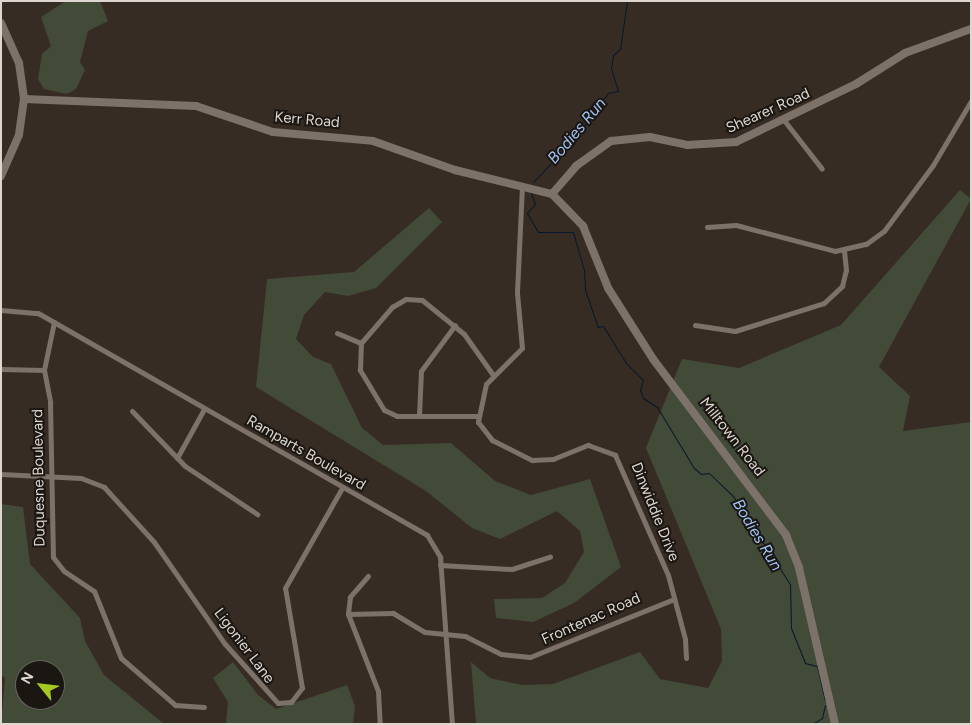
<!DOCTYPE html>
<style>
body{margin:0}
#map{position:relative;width:972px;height:725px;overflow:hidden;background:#372c24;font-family:Figtree,sans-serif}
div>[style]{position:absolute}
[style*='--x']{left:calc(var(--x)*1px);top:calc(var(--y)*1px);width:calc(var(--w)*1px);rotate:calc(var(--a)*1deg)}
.green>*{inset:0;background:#424a38}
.stream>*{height:1px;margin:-0.5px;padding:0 0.5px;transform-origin:0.5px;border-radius:0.5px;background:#07172d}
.street>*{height:5px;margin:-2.5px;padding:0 2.5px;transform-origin:2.5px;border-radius:2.5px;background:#7d7269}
.secondary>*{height:8px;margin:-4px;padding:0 4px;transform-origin:4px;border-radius:4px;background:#7d7269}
span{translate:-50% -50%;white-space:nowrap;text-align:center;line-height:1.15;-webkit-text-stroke:4px #1a1612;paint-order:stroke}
.street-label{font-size:15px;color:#ddd6d1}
.water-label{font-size:16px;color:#a1c4f6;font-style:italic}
.frame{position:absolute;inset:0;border:2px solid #ddd6d1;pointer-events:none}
.north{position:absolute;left:15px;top:660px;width:50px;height:50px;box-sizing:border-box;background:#1a1612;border:1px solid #68635e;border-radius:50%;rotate:299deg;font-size:14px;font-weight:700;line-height:20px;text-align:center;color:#ddd6d1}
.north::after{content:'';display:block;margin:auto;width:18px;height:22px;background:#a5c823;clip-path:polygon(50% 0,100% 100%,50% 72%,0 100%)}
</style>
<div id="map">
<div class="green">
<div style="clip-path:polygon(66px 1px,100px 1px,108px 21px,88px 31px,80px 62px,85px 70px,76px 89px,67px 94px,44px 89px,38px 79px,42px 54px,51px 46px,41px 17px)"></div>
<div style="clip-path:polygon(960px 190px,971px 199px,879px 367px,910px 396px,903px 431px,971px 422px,971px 724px,476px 724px,471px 662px,490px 678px,522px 685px,553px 684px,640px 652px,660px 679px,708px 688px,722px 661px,721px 629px,646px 448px,682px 359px,739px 368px,841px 325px)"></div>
<div style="clip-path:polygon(429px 208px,442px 222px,376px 288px,348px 296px,325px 292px,304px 315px,296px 339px,313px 357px,331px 364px,362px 428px,383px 445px,451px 443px,495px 481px,531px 495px,590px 479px,621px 567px,574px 603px,533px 622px,496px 618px,494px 599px,542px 598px,565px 583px,584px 552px,580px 531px,557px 511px,500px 539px,472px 528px,426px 491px,256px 387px,267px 279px,354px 272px)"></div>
<div style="clip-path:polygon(evenodd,1px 504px,23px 507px,30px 564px,80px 618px,85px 641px,104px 675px,164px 724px,1px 724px,5px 678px,1px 675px,1px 504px,25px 670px,55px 670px,55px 700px,25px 700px,25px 670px)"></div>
<div style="clip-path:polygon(233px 662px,258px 695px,276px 709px,347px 685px,355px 706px,353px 724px,226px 724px,228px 702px,213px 678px)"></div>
</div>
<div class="stream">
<div style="--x:533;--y:182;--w:62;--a:-46.3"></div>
<div style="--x:576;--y:137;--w:54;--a:-54"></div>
<div style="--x:608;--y:93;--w:10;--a:-11"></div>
<div style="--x:618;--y:91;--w:24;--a:-107"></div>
<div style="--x:611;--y:68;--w:13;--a:-81"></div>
<div style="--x:613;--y:55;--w:9;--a:-41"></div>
<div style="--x:620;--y:49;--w:49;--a:-81.7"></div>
<div style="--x:531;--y:193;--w:12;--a:70"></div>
<div style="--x:535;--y:204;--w:12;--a:132"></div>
<div style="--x:527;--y:213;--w:22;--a:60"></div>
<div style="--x:538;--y:232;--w:35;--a:0"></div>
<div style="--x:573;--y:232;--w:40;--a:74"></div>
<div style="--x:584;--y:270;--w:20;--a:87"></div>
<div style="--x:585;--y:290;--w:39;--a:71"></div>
<div style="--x:598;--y:327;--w:5;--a:-11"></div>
<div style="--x:603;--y:326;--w:44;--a:58.1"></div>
<div style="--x:626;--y:363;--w:24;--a:45"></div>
<div style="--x:643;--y:380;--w:10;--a:107"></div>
<div style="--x:640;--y:390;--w:9;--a:69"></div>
<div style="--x:643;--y:398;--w:17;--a:33"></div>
<div style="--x:657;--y:407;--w:71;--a:58.8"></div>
<div style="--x:694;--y:468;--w:9;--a:41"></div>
<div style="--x:701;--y:474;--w:8;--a:-7"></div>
<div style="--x:709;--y:473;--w:33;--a:44"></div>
<div style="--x:733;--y:496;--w:105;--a:57.1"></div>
<div style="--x:790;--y:584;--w:44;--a:88.7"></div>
<div style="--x:791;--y:628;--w:38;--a:68"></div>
<div style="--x:805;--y:663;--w:12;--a:14"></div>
<div style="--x:817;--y:666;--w:35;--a:77"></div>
<div style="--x:812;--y:724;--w:12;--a:-31"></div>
<div style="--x:822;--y:718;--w:13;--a:-77"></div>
</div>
<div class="street">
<div style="--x:783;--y:119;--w:63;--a:52"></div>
<div style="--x:522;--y:186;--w:107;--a:92.7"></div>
<div style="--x:517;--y:293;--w:55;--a:84.8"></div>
<div style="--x:522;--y:348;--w:51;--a:135"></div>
<div style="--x:486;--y:384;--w:39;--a:102"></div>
<div style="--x:478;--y:422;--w:23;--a:52"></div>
<div style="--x:492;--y:440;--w:45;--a:26.6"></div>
<div style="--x:532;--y:460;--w:21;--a:-3"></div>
<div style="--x:553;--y:459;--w:38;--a:-22"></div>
<div style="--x:588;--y:445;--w:29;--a:20"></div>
<div style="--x:615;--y:455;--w:131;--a:66.2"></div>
<div style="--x:668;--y:575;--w:66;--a:75.1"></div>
<div style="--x:685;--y:639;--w:19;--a:87"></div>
<div style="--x:707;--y:227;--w:29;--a:-4"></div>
<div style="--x:736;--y:225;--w:102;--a:14.7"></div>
<div style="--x:835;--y:251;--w:32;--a:-13"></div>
<div style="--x:866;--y:244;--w:22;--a:-36"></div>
<div style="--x:884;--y:231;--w:82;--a:-53.4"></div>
<div style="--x:933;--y:165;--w:74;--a:-59.3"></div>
<div style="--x:1;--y:310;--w:37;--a:5"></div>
<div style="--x:38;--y:313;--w:448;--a:29.7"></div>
<div style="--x:427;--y:535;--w:26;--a:59"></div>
<div style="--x:440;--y:557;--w:167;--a:85.9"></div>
<div style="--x:54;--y:322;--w:49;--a:101.8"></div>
<div style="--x:44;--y:370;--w:33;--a:79"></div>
<div style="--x:50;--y:402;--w:155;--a:88.9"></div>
<div style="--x:53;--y:557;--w:18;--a:52"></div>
<div style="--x:64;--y:571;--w:36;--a:34"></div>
<div style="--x:94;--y:591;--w:72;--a:68.1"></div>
<div style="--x:121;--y:658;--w:72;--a:41"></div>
<div style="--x:175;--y:705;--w:29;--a:4"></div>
<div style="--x:695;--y:325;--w:40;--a:8.5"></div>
<div style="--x:735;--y:331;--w:93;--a:-17.5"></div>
<div style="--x:824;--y:303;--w:25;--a:-43"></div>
<div style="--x:842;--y:286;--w:16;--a:-76"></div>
<div style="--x:846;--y:270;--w:19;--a:-96"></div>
<div style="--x:337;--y:333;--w:26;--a:23"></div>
<div style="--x:1;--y:369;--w:43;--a:1.3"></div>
<div style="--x:132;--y:411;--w:76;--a:46.1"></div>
<div style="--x:185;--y:466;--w:87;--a:33.7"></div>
<div style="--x:419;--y:416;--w:45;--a:-87.5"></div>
<div style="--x:421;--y:371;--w:57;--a:-53.5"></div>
<div style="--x:478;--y:416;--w:81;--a:180"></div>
<div style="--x:397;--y:416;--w:14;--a:-155"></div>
<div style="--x:384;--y:410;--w:47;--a:-121"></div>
<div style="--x:360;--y:370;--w:27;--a:-88"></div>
<div style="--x:361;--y:343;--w:48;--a:-49.3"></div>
<div style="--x:392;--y:307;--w:16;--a:-30"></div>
<div style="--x:406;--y:299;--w:16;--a:4"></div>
<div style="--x:422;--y:300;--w:54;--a:39"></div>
<div style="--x:464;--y:334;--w:50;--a:54.7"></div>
<div style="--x:177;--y:458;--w:56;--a:-61.1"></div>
<div style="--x:1;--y:474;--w:80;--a:2.9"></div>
<div style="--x:81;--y:478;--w:25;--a:21"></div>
<div style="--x:104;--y:487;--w:74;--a:47.7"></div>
<div style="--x:154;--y:542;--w:124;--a:55.2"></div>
<div style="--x:225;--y:644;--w:79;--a:48.1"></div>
<div style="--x:278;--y:703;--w:13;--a:-4"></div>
<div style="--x:291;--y:702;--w:18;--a:-52"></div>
<div style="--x:302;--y:688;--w:101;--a:-99.6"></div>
<div style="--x:285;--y:588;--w:115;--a:-60.3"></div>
<div style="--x:440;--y:565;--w:72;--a:3.2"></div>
<div style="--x:512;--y:569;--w:40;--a:-18"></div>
<div style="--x:368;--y:576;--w:28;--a:131"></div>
<div style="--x:350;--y:597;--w:17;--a:97"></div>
<div style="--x:348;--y:614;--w:83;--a:68.7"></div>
<div style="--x:378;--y:691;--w:33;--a:87"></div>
<div style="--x:348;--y:614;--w:45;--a:-1.3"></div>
<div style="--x:393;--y:613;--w:37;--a:31"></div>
<div style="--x:425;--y:632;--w:40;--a:5.7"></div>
<div style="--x:465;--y:636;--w:40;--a:26.6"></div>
<div style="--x:501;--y:654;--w:29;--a:6"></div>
<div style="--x:530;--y:657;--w:155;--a:-21.9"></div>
</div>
<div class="secondary">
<div style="--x:1;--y:23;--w:44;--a:65.8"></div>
<div style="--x:19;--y:63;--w:36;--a:82"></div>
<div style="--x:24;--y:99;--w:36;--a:98"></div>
<div style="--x:19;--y:135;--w:45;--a:113.7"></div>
<div style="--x:24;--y:99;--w:172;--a:2.3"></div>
<div style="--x:196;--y:106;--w:81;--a:18.7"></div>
<div style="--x:273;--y:132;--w:100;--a:5.1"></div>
<div style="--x:373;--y:141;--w:87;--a:19.5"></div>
<div style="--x:455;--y:170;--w:100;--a:13.9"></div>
<div style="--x:552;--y:194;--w:45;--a:45.9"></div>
<div style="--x:583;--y:226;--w:67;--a:68"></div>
<div style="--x:608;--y:288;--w:84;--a:57.6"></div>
<div style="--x:653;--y:359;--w:221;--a:52.9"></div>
<div style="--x:786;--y:535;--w:35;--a:68"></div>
<div style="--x:799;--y:568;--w:160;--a:77"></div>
<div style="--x:552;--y:194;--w:37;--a:-49"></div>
<div style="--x:576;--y:166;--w:43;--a:-35.5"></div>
<div style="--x:611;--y:141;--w:39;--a:-6"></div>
<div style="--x:650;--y:137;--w:38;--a:12"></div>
<div style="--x:687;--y:145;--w:49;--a:-3.5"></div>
<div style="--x:736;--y:142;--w:133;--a:-25.8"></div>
<div style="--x:856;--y:84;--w:58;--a:-32.3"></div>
<div style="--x:905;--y:53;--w:70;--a:-20"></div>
</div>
<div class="street-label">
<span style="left:768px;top:111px;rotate:-24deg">Shearer Road</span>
<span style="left:307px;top:120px;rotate:5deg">Kerr Road</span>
<span style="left:732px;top:437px;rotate:52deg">Milltown Road</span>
<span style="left:306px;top:453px;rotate:30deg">Ramparts Boulevard</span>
<span style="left:39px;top:478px;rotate:-91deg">Duquesne Boulevard</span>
<span style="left:655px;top:512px;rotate:68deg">Dinwiddie Drive</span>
<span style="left:591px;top:619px;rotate:-24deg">Frontenac Road</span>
<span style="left:244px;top:646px;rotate:53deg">Ligonier Lane</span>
</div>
<div class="water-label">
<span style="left:577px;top:131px;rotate:-50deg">Bodies Run</span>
<span style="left:757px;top:535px;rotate:59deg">Bodies Run</span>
</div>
<div class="frame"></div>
<div class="north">N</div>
</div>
